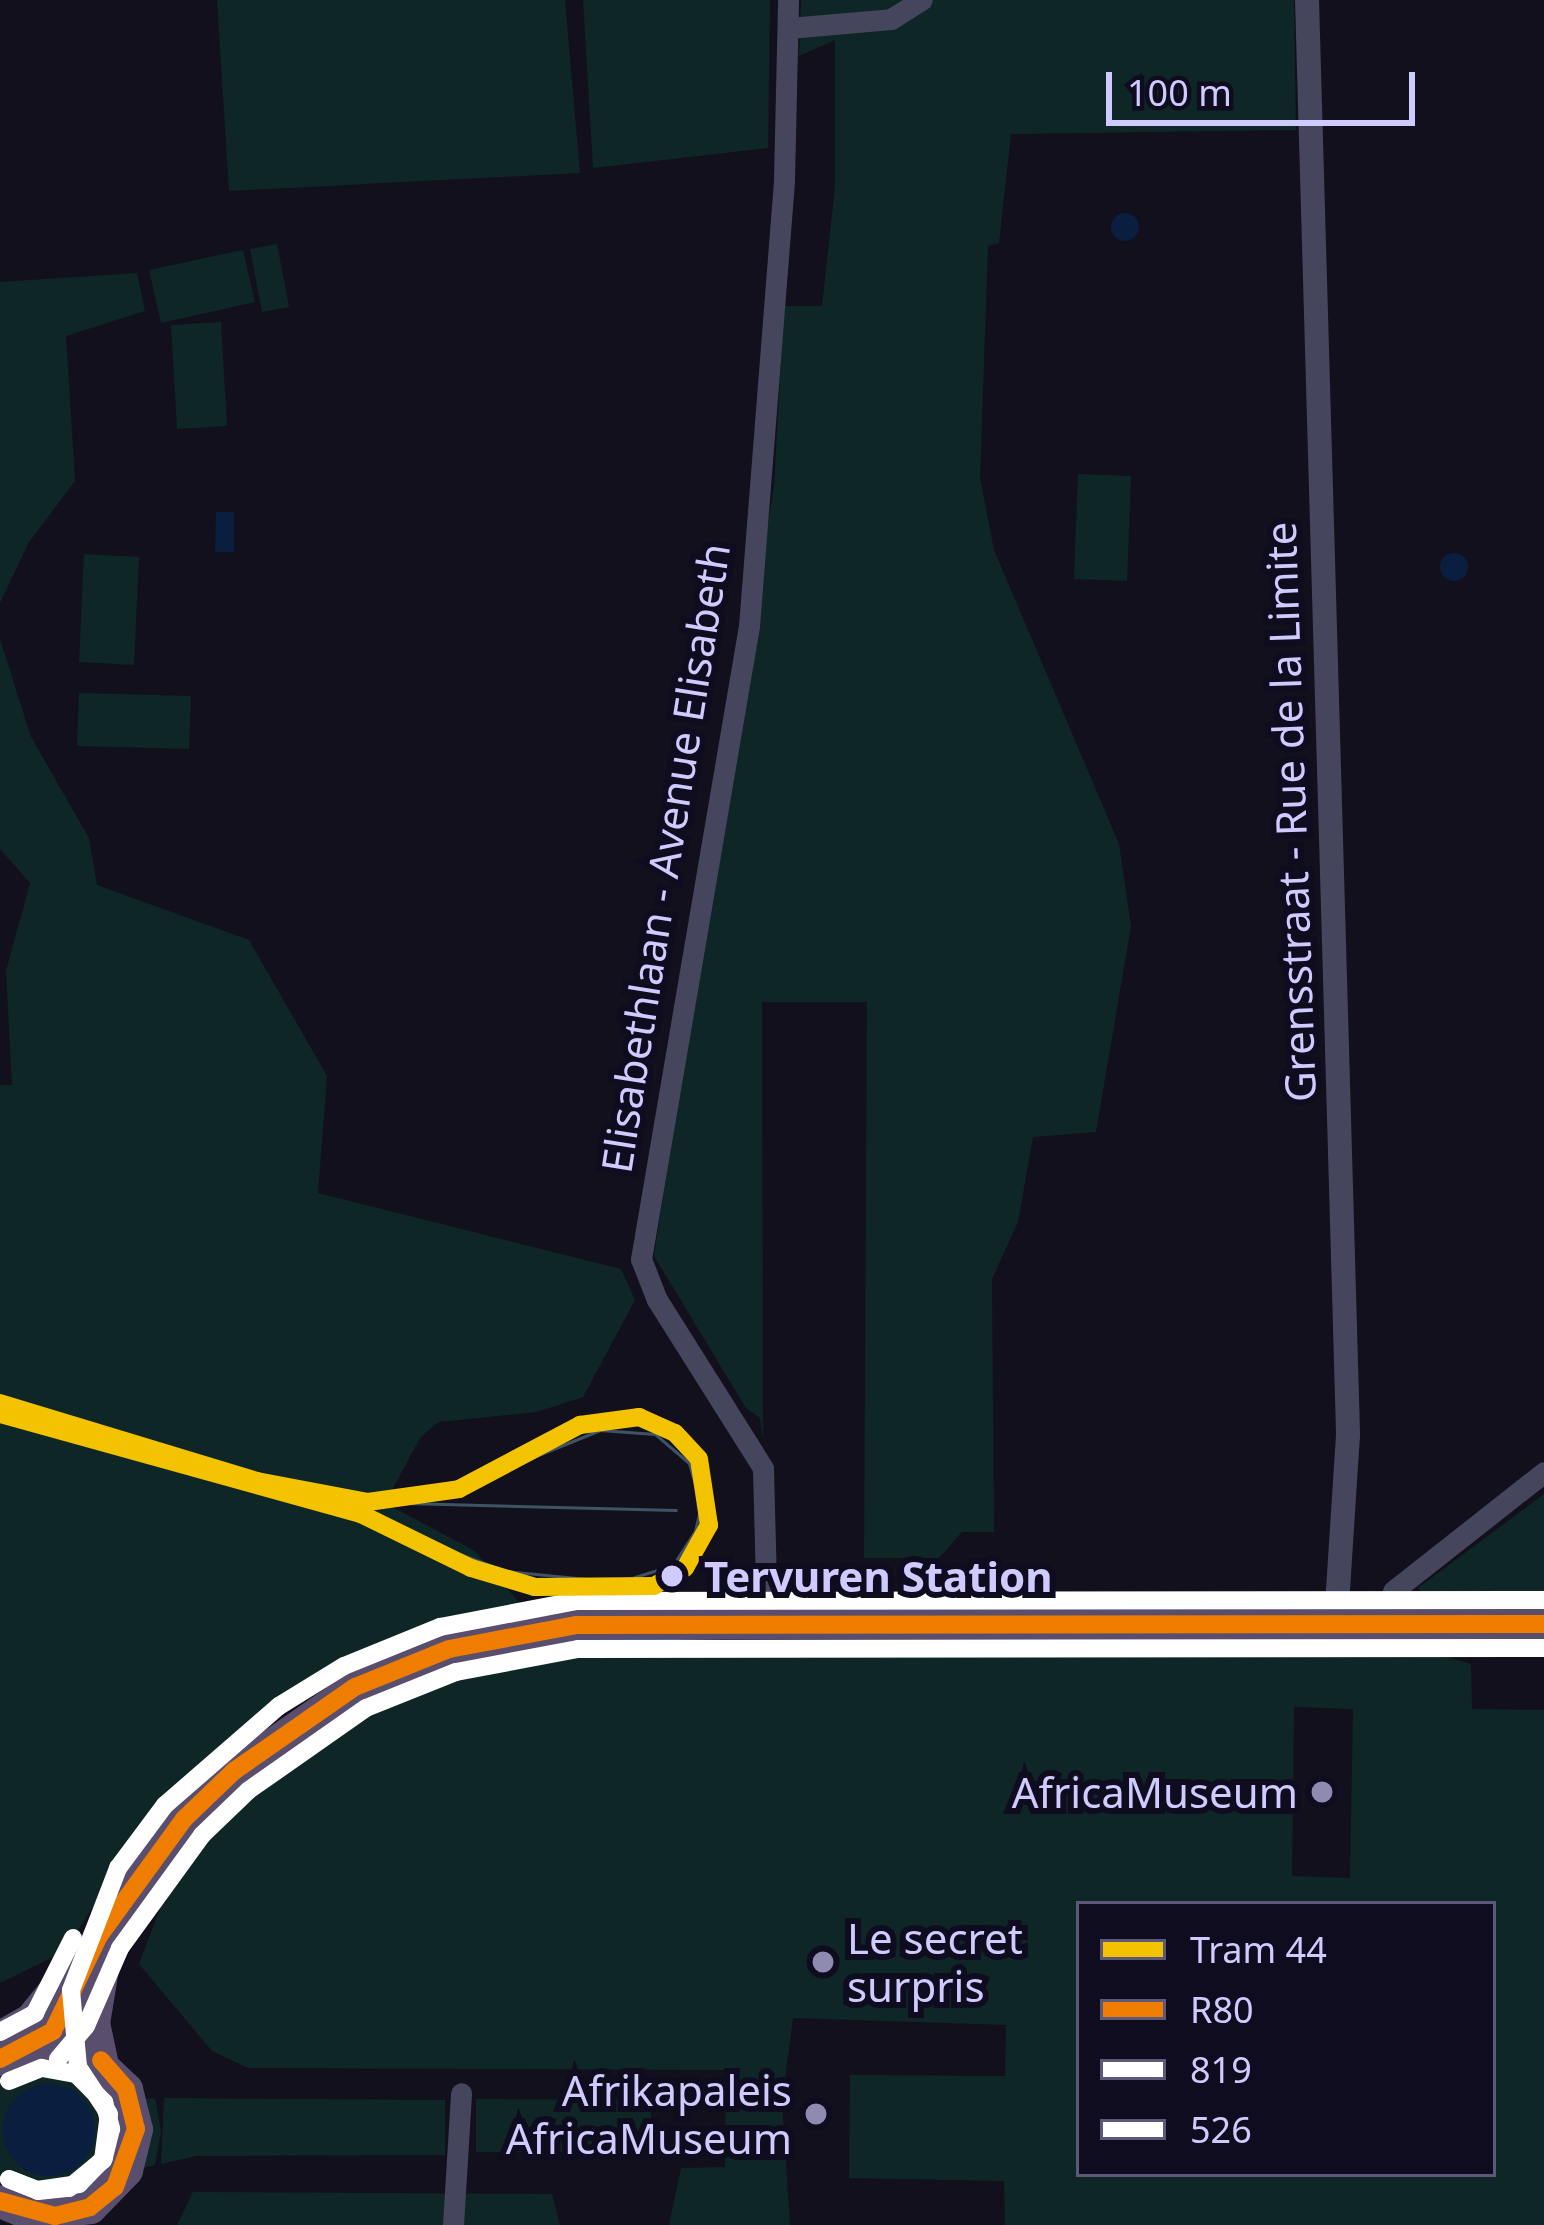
<!DOCTYPE html>
<style>
body{margin:0}
#map{position:relative;width:1544px;height:2225px;overflow:hidden;background:#12101c;font-family:"Noto Sans",sans-serif}
div>[style]{position:absolute}
[style*='--x']{left:calc(var(--x)*1px);top:calc(var(--y)*1px);width:calc(var(--w)*1px);rotate:calc(var(--a)*1deg)}
.green>*{inset:0;background:#0f2627}
.water>*{inset:0;background:#0a1e3f}
.round{border-radius:50%}
.minor>*{height:21px;margin:-10.5px;padding:0 10.5px;transform-origin:10.5px;border-radius:10.5px;background:#45455d}
.tertiary>*{height:24px;margin:-12px;padding:0 12px;transform-origin:12px;border-radius:12px;background:#45455d}
.primary>*{height:33px;margin:-16.5px;padding:0 16.5px;transform-origin:16.5px;border-radius:16.5px;background:#594e6e}
.tram>*{height:3px;margin:-1.5px;padding:0 1.5px;transform-origin:1.5px;border-radius:1.5px;background:#3e5465}
.bus-1>*{height:18px;margin:-9px;padding:0 9px;transform-origin:9px;border-radius:9px;background:#ef7d00}
.bus-2>*{height:18px;margin:-9px;padding:0 9px;transform-origin:9px;border-radius:9px;background:#fff}
.bus-3>*{height:18px;margin:-9px;padding:0 9px;transform-origin:9px;border-radius:9px;background:#fff}
.tram-1>*{height:18px;margin:-9px;padding:0 9px;transform-origin:9px;border-radius:9px;background:#f3c300}
.dots>*{width:33px;height:33px;translate:-50% -50%;box-sizing:border-box;border:6px solid #0f0c20;border-radius:50%}
span{translate:-50% -50%;white-space:nowrap;text-align:center;line-height:1.15;-webkit-text-stroke:12px #0f0c20;paint-order:stroke}
.street-label{font-size:42px;color:#d0cbff}
.stop-label{font-size:42px;color:#d0cbff;font-weight:700}
.left{translate:0 -50%;text-align:left}
.poi-label{font-size:42px;color:#d0cbff}
.right{translate:-100% -50%;text-align:right}
.legend{position:absolute;left:1076px;top:1901px;width:420px;height:276px;box-sizing:border-box;background:#0f0c20;border:3px solid #5c5879;margin:0;padding:15px 21px;list-style:none;font-size:36px;color:#d0cbff}
.legend li{display:flex;align-items:center;gap:24px;height:60px}
.legend b{width:60px;border:3px solid #5c5879}
.scale{position:absolute;left:1106px;top:72px;width:309px;height:54px;box-sizing:border-box;border:6px solid #d0cbff;border-top:0;padding-left:15px;font-size:36px;line-height:42px;white-space:nowrap;color:#d0cbff;-webkit-text-stroke:9px #0f0c20;paint-order:stroke}
</style>
<div id="map">
<div class="green">
<div style="clip-path:polygon(217px 0,565px 0,580px 173px,229px 191px)"></div>
<div style="clip-path:polygon(583px 0,770px 0,768px 148px,593px 168px)"></div>
<div style="clip-path:polygon(801px 0,1294px 0,1296px 130px,1011px 134px,999px 243px,988px 246px,980px 478px,994px 550px,1119px 844px,1131px 926px,1096px 1132px,1033px 1137px,1018px 1222px,992px 1279px,994px 1532px,962px 1532px,939px 1558px,864px 1558px,867px 1002px,762px 1002px,763px 1439px,760px 1418px,746px 1408px,654px 1256px,774px 486px,784px 306px,822px 306px,835px 187px,835px 40px,799px 56px)"></div>
<div style="clip-path:polygon(277px 244px,289px 307px,262px 312px,250px 249px)"></div>
<div style="clip-path:polygon(243px 250px,255px 302px,161px 323px,149px 270px)"></div>
<div style="clip-path:polygon(137px 273px,145px 311px,66px 336px,75px 481px,29px 542px,0 603px,0 282px)"></div>
<div style="clip-path:polygon(221px 322px,227px 426px,177px 429px,171px 325px)"></div>
<div style="clip-path:polygon(1078px 474px,1131px 476px,1127px 581px,1074px 579px)"></div>
<div style="clip-path:polygon(84px 554px,139px 557px,134px 665px,79px 662px)"></div>
<div style="clip-path:polygon(0 639px,31px 737px,89px 838px,97px 885px,249px 940px,327px 1076px,318px 1193px,621px 1269px,635px 1300px,583px 1397px,537px 1412px,438px 1422px,420px 1438px,385px 1503px,475px 1551px,524px 1608px,403px 1643px,245px 1731px,142px 1829px,65px 1951px,0 1983px,0 1085px,12px 1085px,6px 971px,30px 883px,0 849px)"></div>
<div style="clip-path:polygon(79px 693px,191px 696px,189px 749px,77px 746px)"></div>
<div style="clip-path:polygon(1544px 1494px,1544px 1603px,1423px 1597px,1418px 1588px)"></div>
<div style="clip-path:polygon(evenodd,1407px 1645px,1471px 1664px,1472px 1709px,1544px 1710px,1544px 2225px,1005px 2225px,1004px 2181px,849px 2178px,850px 2075px,1005px 2076px,1006px 2025px,793px 2018px,782px 2102px,790px 2225px,669px 2225px,681px 2168px,725px 2167px,726px 2070px,248px 2068px,212px 2051px,139px 1964px,174px 1872px,241px 1793px,346px 1713px,470px 1663px,605px 1649px,1407px 1645px,1294px 1707px,1353px 1709px,1350px 1878px,1292px 1876px,1294px 1707px,1407px 1645px,1079px 1904px,1493px 1904px,1493px 2174px,1079px 2174px,1079px 1904px)"></div>
<div style="clip-path:polygon(evenodd,51px 2059px,86px 2069px,112px 2096px,121px 2131px,110px 2167px,84px 2192px,30px 2198px,0 2181px,0 2079px,51px 2059px,27px 2090px,61px 2175px,25px 2170px,9px 2153px,3px 2129px,10px 2106px,27px 2090px)"></div>
<div style="clip-path:polygon(155px 2098px,161px 2131px,155px 2165px,139px 2169px,143px 2099px)"></div>
<div style="clip-path:polygon(164px 2098px,445px 2100px,445px 2155px,196px 2156px,161px 2164px)"></div>
<div style="clip-path:polygon(476px 2099px,651px 2100px,651px 2152px,476px 2152px)"></div>
<div style="clip-path:polygon(193px 2192px,552px 2194px,560px 2225px,177px 2225px)"></div>
</div>
<div class="water">
<div class="round" style="left:1111px;top:213px;width:28px;height:28px"></div>
<div style="clip-path:polygon(216px 512px,234px 512px,234px 552px,215px 552px)"></div>
<div class="round" style="left:1440px;top:553px;width:28px;height:28px"></div>
<div class="round" style="left:3px;top:2084px;width:92px;height:92px"></div>
</div>
<div class="minor">
<div style="--x:789;--y:28;--w:102;--a:-5"></div>
<div style="--x:891;--y:19;--w:36;--a:-32"></div>
<div style="--x:1393;--y:1591;--w:192;--a:-38.2"></div>
<div style="--x:767;--y:1622;--w:154;--a:-91.5"></div>
<div style="--x:763;--y:1468;--w:199;--a:-122.2"></div>
<div style="--x:657;--y:1300;--w:44;--a:-111.3"></div>
<div style="--x:641;--y:1259;--w:642;--a:-80.32"></div>
<div style="--x:749;--y:626;--w:447;--a:-85.5"></div>
<div style="--x:784;--y:180;--w:180;--a:-88.7"></div>
<div style="--x:453;--y:2225;--w:132;--a:-86.5"></div>
</div>
<div class="tertiary">
<div style="--x:1307;--y:0;--w:1436;--a:88.36"></div>
<div style="--x:1348;--y:1435;--w:186;--a:93.7"></div>
</div>
<div class="primary">
<div style="--x:0;--y:2037;--w:36;--a:-30"></div>
<div style="--x:31;--y:2019;--w:63;--a:-50.8"></div>
<div style="--x:40;--y:2043;--w:38;--a:-49"></div>
<div style="--x:65;--y:2014;--w:85;--a:-66.4"></div>
<div style="--x:99;--y:1936;--w:145;--a:-54"></div>
<div style="--x:184;--y:1819;--w:69;--a:-43.8"></div>
<div style="--x:234;--y:1771;--w:147;--a:-34.8"></div>
<div style="--x:355;--y:1687;--w:101;--a:-22"></div>
<div style="--x:449;--y:1649;--w:129;--a:-10.7"></div>
<div style="--x:576;--y:1625;--w:148;--a:-1.2"></div>
<div style="--x:724;--y:1622;--w:820;--a:0.14"></div>
<div style="--x:0;--y:2059;--w:43;--a:-21.8"></div>
<div style="--x:40;--y:2043;--w:48;--a:10.8"></div>
<div style="--x:87;--y:2052;--w:54;--a:43.5"></div>
<div style="--x:126;--y:2089;--w:41;--a:76"></div>
<div style="--x:136;--y:2129;--w:42;--a:103.7"></div>
<div style="--x:126;--y:2170;--w:52;--a:134.2"></div>
<div style="--x:90;--y:2207;--w:57;--a:171.9"></div>
<div style="--x:34;--y:2215;--w:37;--a:-158"></div>
<div style="--x:101;--y:2060;--w:38;--a:-102"></div>
<div style="--x:93;--y:2023;--w:56;--a:-80.7"></div>
</div>
<div class="tram">
<div style="--x:368;--y:1502;--w:308;--a:1.5"></div>
<div style="--x:422;--y:1540;--w:90;--a:20.3"></div>
<div style="--x:506;--y:1571;--w:114;--a:5.6"></div>
<div style="--x:619;--y:1582;--w:57;--a:-17.5"></div>
<div style="--x:673;--y:1565;--w:40;--a:-57.1"></div>
<div style="--x:695;--y:1531;--w:26;--a:-77"></div>
<div style="--x:701;--y:1506;--w:45;--a:-105.6"></div>
<div style="--x:689;--y:1463;--w:45;--a:-139.5"></div>
<div style="--x:655;--y:1434;--w:55;--a:-175.8"></div>
<div style="--x:600;--y:1430;--w:82;--a:157.8"></div>
</div>
<div class="bus-1">
<div style="--x:0;--y:2059;--w:60;--a:-27.8"></div>
<div style="--x:53;--y:2031;--w:106;--a:-64.2"></div>
<div style="--x:99;--y:1936;--w:145;--a:-54"></div>
<div style="--x:184;--y:1819;--w:69;--a:-43.8"></div>
<div style="--x:234;--y:1771;--w:147;--a:-34.8"></div>
<div style="--x:355;--y:1687;--w:101;--a:-22"></div>
<div style="--x:449;--y:1649;--w:129;--a:-10.7"></div>
<div style="--x:576;--y:1625;--w:968;--a:-0.06"></div>
<div style="--x:0;--y:2201;--w:57;--a:15.3"></div>
<div style="--x:55;--y:2216;--w:36;--a:-14"></div>
<div style="--x:90;--y:2207;--w:32;--a:-39"></div>
<div style="--x:115;--y:2187;--w:62;--a:-70.1"></div>
<div style="--x:136;--y:2129;--w:41;--a:-104"></div>
<div style="--x:126;--y:2089;--w:38;--a:-131"></div>
</div>
<div class="bus-2">
<div style="--x:58;--y:2059;--w:43;--a:-49.7"></div>
<div style="--x:86;--y:2026;--w:85;--a:-66.4"></div>
<div style="--x:120;--y:1948;--w:140;--a:-54"></div>
<div style="--x:202;--y:1835;--w:65;--a:-43.8"></div>
<div style="--x:249;--y:1790;--w:143;--a:-35"></div>
<div style="--x:366;--y:1708;--w:97;--a:-21.8"></div>
<div style="--x:456;--y:1672;--w:124;--a:-10.7"></div>
<div style="--x:578;--y:1649;--w:966;--a:-0.06"></div>
<div style="--x:9;--y:2081;--w:35;--a:-22"></div>
<div style="--x:42;--y:2068;--w:35;--a:10"></div>
<div style="--x:76;--y:2074;--w:40;--a:45"></div>
<div style="--x:104;--y:2102;--w:28;--a:75"></div>
<div style="--x:111;--y:2129;--w:30;--a:104"></div>
<div style="--x:104;--y:2158;--w:36;--a:134"></div>
<div style="--x:79;--y:2184;--w:42;--a:171.9"></div>
<div style="--x:37;--y:2190;--w:30;--a:-159"></div>
</div>
<div class="bus-3">
<div style="--x:0;--y:2032;--w:40;--a:-28"></div>
<div style="--x:35;--y:2013;--w:84;--a:-63.1"></div>
<div style="--x:9;--y:2179;--w:31;--a:22"></div>
<div style="--x:38;--y:2191;--w:31;--a:-6"></div>
<div style="--x:69;--y:2188;--w:44;--a:-39.5"></div>
<div style="--x:103;--y:2160;--w:46;--a:-82.6"></div>
<div style="--x:109;--y:2114;--w:56;--a:-123.4"></div>
<div style="--x:78;--y:2067;--w:77;--a:-95.2"></div>
<div style="--x:71;--y:1990;--w:131;--a:-68.9"></div>
<div style="--x:118;--y:1868;--w:79;--a:-53.3"></div>
<div style="--x:165;--y:1805;--w:151;--a:-41"></div>
<div style="--x:279;--y:1706;--w:76;--a:-31.6"></div>
<div style="--x:344;--y:1666;--w:104;--a:-22.1"></div>
<div style="--x:440;--y:1627;--w:138;--a:-10.8"></div>
<div style="--x:576;--y:1601;--w:968;--a:-0.06"></div>
</div>
<div class="tram-1">
<div style="--x:0;--y:1403;--w:269;--a:16.9"></div>
<div style="--x:257;--y:1481;--w:113;--a:10.7"></div>
<div style="--x:368;--y:1502;--w:92;--a:-8.1"></div>
<div style="--x:459;--y:1489;--w:137;--a:-27.9"></div>
<div style="--x:580;--y:1425;--w:60;--a:-7.7"></div>
<div style="--x:639;--y:1417;--w:39;--a:24"></div>
<div style="--x:675;--y:1433;--w:35;--a:47"></div>
<div style="--x:699;--y:1459;--w:67;--a:81.4"></div>
<div style="--x:709;--y:1525;--w:49;--a:119.2"></div>
<div style="--x:685;--y:1568;--w:36;--a:150"></div>
<div style="--x:654;--y:1586;--w:119;--a:179.5"></div>
<div style="--x:535;--y:1587;--w:67;--a:-163.5"></div>
<div style="--x:471;--y:1568;--w:123;--a:-153.9"></div>
<div style="--x:361;--y:1514;--w:375;--a:-164.5"></div>
</div>
<div class="dots">
<div style="left:672px;top:1576px;background:#d0cbff"></div>
<div style="left:1322px;top:1792px;background:#8e8ab0"></div>
<div style="left:823px;top:1962px;background:#8e8ab0"></div>
<div style="left:816px;top:2114px;background:#8e8ab0"></div>
</div>
<div class="street-label">
<span style="left:1290px;top:812px;rotate:-92deg">Grensstraat - Rue de la Limite</span>
<span style="left:665px;top:858px;rotate:-81deg">Elisabethlaan - Avenue Elisabeth</span>
</div>
<div class="stop-label">
<span class="left" style="left:704px;top:1576px">Tervuren Station</span>
</div>
<div class="poi-label">
<span class="right" style="left:1298px;top:1792px">AfricaMuseum</span>
<span class="left" style="left:847px;top:1962px">Le secret<br>surpris</span>
<span class="right" style="left:792px;top:2114px">Afrikapaleis<br>AfricaMuseum</span>
</div>
<ul class="legend">
<li><b style="height:15px;background:#f3c300"></b>Tram 44</li>
<li><b style="height:15px;background:#ef7d00"></b>R80</li>
<li><b style="height:15px;background:#fff"></b>819</li>
<li><b style="height:15px;background:#fff"></b>526</li>
</ul>
<div class="scale">100 m</div>
</div>
